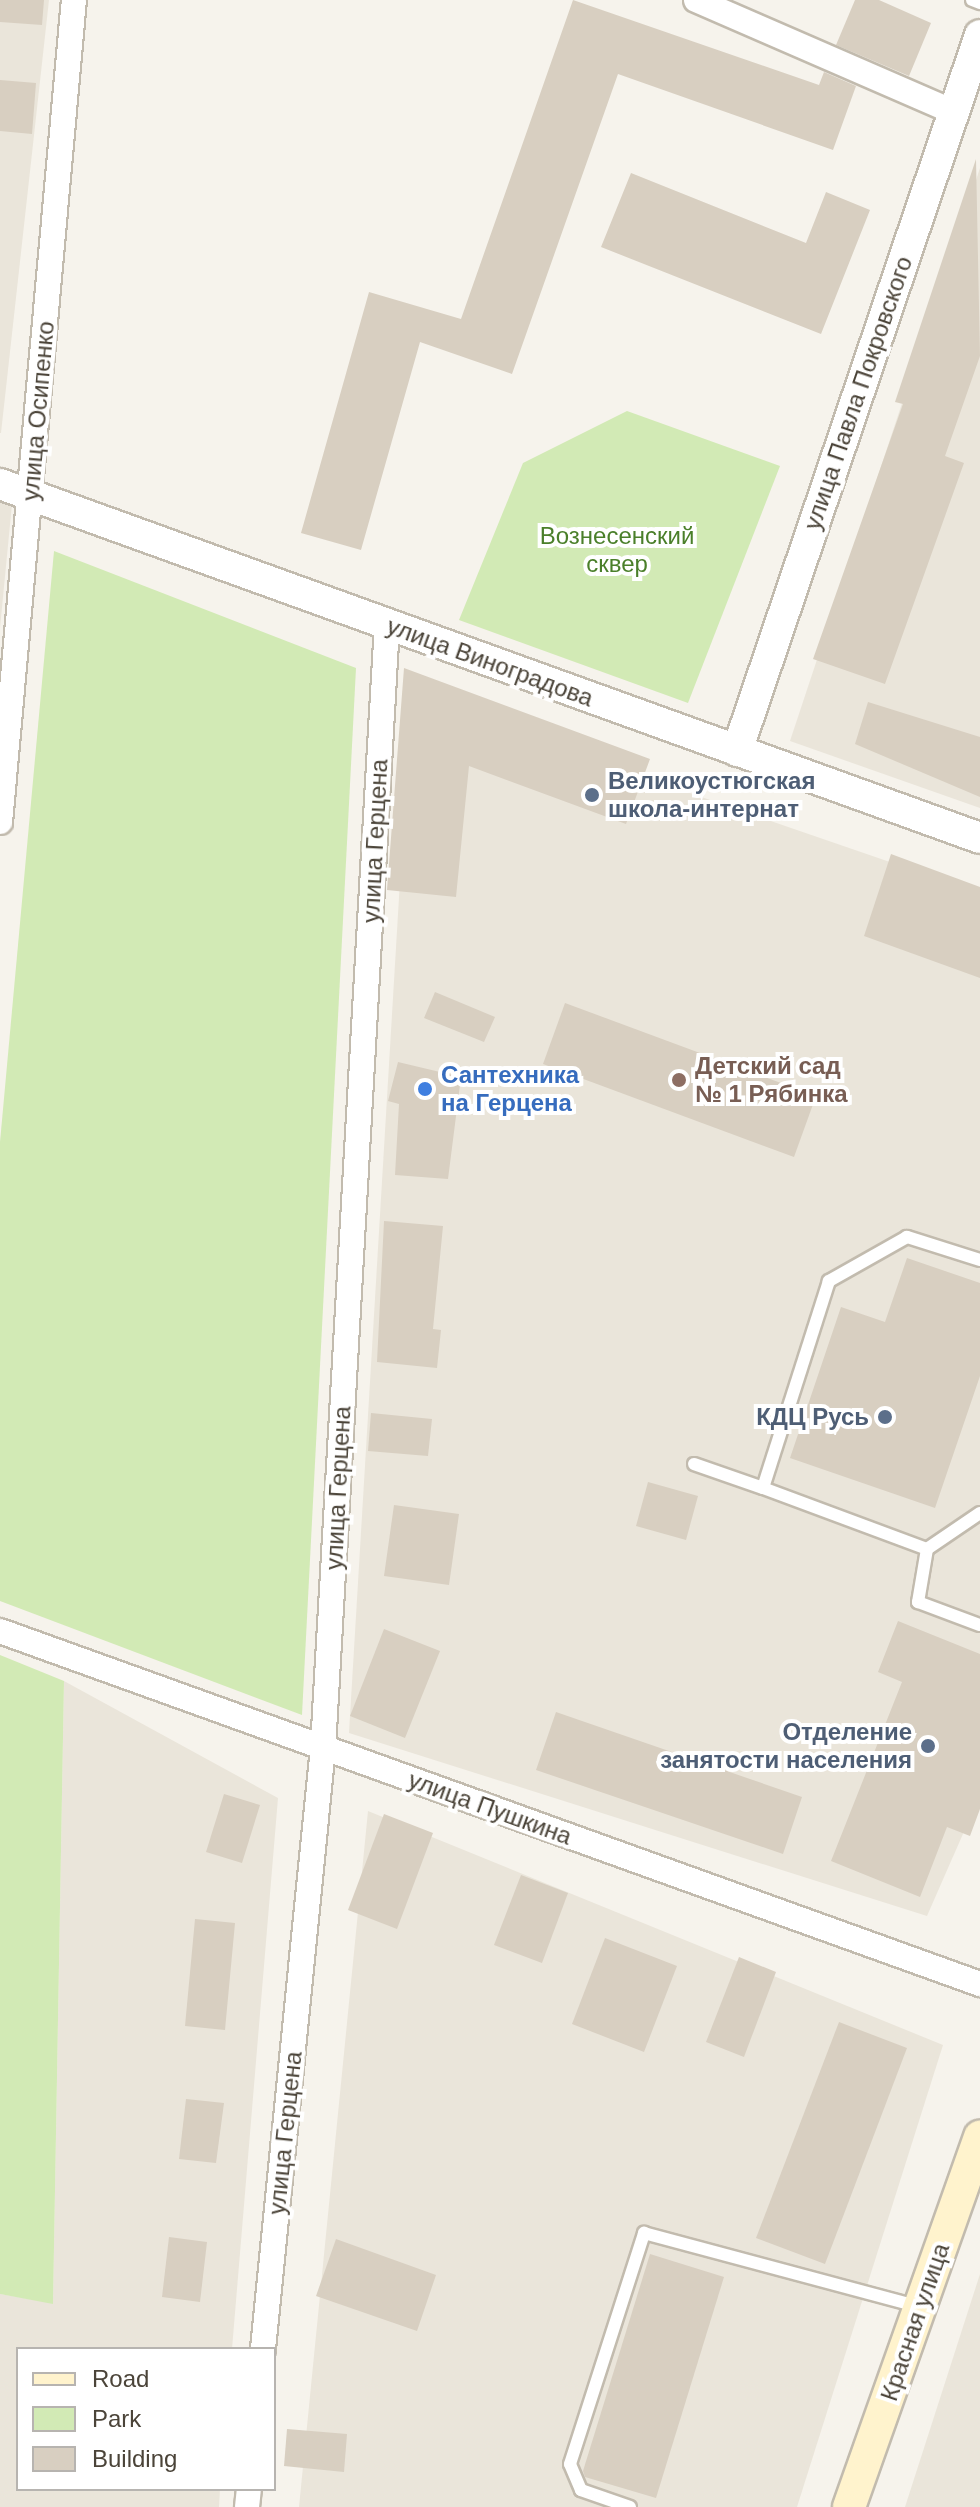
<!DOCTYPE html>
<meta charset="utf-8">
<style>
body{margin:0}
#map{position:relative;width:980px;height:2507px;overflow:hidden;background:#f6f3ec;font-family:Helvetica,sans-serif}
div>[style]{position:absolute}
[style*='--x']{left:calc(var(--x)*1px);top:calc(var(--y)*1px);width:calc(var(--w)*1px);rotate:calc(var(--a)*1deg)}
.residential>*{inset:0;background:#eae5da}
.green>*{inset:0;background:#d2eab5}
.building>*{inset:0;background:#d8cfc1}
.roads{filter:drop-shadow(2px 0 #c2bbae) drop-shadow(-2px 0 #c2bbae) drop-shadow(0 2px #c2bbae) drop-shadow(0 -2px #c2bbae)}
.service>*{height:12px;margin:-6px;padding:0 6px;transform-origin:6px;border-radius:6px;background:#fff}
.minor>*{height:24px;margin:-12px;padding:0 12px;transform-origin:12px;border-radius:12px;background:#fff}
.tertiary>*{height:30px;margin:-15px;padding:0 15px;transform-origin:15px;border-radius:15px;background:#fff}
.secondary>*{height:32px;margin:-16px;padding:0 16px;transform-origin:16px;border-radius:16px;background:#fff3cd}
.dots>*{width:22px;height:22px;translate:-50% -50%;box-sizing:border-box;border:4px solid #fff;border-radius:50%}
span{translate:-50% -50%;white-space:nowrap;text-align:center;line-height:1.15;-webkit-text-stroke:8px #fff;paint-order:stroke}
.street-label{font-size:24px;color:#4b4439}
.park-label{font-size:24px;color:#4a7f2a}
.service-label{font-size:24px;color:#4e5e75;font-weight:700}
.left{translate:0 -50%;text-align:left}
.right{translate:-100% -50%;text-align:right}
.education-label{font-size:24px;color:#785e54;font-weight:700}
.shop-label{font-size:24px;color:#366cbe;font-weight:700}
.legend{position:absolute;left:16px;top:2347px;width:260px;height:144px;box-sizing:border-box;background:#fff;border:2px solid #b7b4b0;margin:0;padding:10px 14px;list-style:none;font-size:24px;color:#4b4439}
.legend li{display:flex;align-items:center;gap:16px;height:40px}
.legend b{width:40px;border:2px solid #b7b4b0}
</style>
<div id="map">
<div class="residential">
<div style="clip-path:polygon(0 0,49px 0,1px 433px,0 433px)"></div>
<div style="clip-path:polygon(980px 168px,980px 808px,790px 741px)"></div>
<div style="clip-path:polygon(0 499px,12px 504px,0 628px)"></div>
<div style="clip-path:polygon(411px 697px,980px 893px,980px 1795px,927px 1916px,349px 1733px)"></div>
<div style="clip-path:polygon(64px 1681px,278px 1798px,232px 2349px,18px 2349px,18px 2489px,220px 2489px,219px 2507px,0 2507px,0 2294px,53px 2303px)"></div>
<div style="clip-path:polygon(368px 1811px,943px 2045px,797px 2507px,299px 2507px)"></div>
<div style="clip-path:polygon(980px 2274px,980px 2507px,905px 2507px)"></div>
</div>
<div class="green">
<div style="clip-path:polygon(627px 411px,780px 466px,688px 703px,459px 620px,523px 463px)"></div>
<div style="clip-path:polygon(54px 551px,356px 668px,302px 1715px,0 1601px,0 1142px)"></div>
<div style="clip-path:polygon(0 1655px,64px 1681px,53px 2304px,0 2294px)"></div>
</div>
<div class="building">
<div style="clip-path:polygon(0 0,44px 0,42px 25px,0 22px)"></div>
<div style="clip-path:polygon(573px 0,819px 85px,824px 72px,856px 86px,833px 150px,618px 74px,512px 374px,420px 342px,361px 550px,301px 533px,369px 292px,461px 319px)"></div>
<div style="clip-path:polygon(855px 0,879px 0,931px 23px,909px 76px,836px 45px)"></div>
<div style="clip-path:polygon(0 80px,36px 83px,32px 134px,0 131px)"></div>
<div style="clip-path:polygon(976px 159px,980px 356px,945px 456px,964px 463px,885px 684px,813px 659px,903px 404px,895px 402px)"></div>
<div style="clip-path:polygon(631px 173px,806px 243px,826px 192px,870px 210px,821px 334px,601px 247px)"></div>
<div style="clip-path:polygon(404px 668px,650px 759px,626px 824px,469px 766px,456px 897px,387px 890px)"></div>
<div style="clip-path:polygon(868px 702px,980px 737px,980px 797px,855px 744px)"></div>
<div style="clip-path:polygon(891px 854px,980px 887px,980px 978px,864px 936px)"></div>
<div style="clip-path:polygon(435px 992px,495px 1017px,484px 1042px,424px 1018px)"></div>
<div style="clip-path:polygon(565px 1003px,816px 1096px,794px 1157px,543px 1064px)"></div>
<div style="clip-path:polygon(398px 1062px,461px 1077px,448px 1179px,395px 1175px,399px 1104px,388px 1101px)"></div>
<div style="clip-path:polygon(384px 1221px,443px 1226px,433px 1329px,441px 1330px,437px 1368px,377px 1362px)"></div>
<div style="clip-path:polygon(907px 1258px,980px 1283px,980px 1376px,935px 1508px,790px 1458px,841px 1307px,885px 1322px)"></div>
<div style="clip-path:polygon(371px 1413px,432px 1419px,428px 1456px,368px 1451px)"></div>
<div style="clip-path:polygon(648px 1482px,698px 1496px,686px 1540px,636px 1526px)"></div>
<div style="clip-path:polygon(394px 1505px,459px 1514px,449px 1585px,384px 1576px)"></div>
<div style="clip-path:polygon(898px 1621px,980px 1654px,980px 1809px,970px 1836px,947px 1827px,920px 1897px,831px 1861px,902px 1682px,878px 1672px)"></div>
<div style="clip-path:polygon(384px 1629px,440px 1651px,405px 1738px,350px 1716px)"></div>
<div style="clip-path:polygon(556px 1712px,802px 1797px,783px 1854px,536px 1770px)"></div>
<div style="clip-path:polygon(224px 1794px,260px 1805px,242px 1863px,206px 1852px)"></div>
<div style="clip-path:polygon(384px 1814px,433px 1833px,397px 1929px,348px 1910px)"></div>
<div style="clip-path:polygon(521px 1875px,568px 1893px,542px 1963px,494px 1945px)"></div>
<div style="clip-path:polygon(195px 1919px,235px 1923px,225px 2030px,185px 2026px)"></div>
<div style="clip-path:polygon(605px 1938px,677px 1966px,644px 2052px,572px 2024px)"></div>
<div style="clip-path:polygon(739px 1957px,776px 1972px,744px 2057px,706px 2042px)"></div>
<div style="clip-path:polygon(839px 2022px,907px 2048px,825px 2264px,756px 2238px)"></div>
<div style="clip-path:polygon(186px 2099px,224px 2103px,216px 2163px,179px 2159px)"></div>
<div style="clip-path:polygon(169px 2237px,207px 2242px,200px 2302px,162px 2297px)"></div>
<div style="clip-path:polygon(336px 2239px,436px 2275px,417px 2331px,316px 2296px)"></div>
<div style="clip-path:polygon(650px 2254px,724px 2277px,656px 2498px,585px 2477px,583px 2471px)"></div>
<div style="clip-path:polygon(287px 2429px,347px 2434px,344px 2472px,284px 2466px)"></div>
</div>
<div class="roads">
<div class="service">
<div style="--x:972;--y:0;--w:9;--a:21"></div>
<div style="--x:980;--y:1260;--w:77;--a:-162.5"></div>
<div style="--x:907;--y:1237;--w:90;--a:150.6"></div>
<div style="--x:829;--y:1281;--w:217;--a:107.7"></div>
<div style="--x:763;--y:1488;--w:175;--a:20.4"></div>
<div style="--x:927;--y:1549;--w:64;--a:-34.2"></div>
<div style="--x:694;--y:1464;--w:73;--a:19.2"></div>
<div style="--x:927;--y:1549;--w:54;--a:99.6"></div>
<div style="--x:918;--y:1602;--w:66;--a:20.4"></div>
<div style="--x:630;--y:2507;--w:52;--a:-160.9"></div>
<div style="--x:581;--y:2490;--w:28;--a:-113"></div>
<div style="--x:570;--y:2464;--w:243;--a:-72.2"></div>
<div style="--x:644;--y:2233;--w:283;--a:15"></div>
</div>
<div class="minor">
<div style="--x:696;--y:0;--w:281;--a:23.5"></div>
<div style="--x:0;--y:822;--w:825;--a:-84.86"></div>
<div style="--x:0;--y:1631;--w:1042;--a:19.81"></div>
<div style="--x:263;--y:2349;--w:604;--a:-84.3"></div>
<div style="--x:323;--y:1748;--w:1125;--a:-86.74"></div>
<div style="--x:247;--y:2507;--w:18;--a:-84"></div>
</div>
<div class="tertiary">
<div style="--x:0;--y:484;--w:1042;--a:19.86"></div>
<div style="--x:737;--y:751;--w:756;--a:-71.25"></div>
</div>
<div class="secondary">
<div style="--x:849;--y:2507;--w:393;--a:-70.5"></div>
</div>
</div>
<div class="dots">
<div style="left:592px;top:795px;background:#5c6f8a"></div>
<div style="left:679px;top:1080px;background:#8d6e63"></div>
<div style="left:425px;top:1089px;background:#3f7fe0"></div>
<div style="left:885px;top:1417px;background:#5c6f8a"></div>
<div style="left:928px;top:1746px;background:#5c6f8a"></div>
</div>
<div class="street-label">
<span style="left:858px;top:393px;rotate:-71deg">улица Павла Покровского</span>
<span style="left:38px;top:411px;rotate:-85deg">улица Осипенко</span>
<span style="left:490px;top:662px;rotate:20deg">улица Виноградова</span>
<span style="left:375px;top:841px;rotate:-87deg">улица Герцена</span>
<span style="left:338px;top:1488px;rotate:-87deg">улица Герцена</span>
<span style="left:490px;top:1808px;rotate:20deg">улица Пушкина</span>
<span style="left:285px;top:2133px;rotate:-84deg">улица Герцена</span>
<span style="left:915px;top:2322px;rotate:-71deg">Красная улица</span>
</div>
<div class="park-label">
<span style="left:617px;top:550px">Вознесенский<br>сквер</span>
</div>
<div class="service-label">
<span class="left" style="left:608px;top:795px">Великоустюгская<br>школа-интернат</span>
<span class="right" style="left:869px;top:1417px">КДЦ Русь</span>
<span class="right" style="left:912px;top:1746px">Отделение<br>занятости населения</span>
</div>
<div class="education-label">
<span class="left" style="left:695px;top:1080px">Детский сад<br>№ 1 Рябинка</span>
</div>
<div class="shop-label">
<span class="left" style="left:441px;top:1089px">Сантехника<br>на Герцена</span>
</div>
<ul class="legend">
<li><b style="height:10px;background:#fff3cd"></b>Road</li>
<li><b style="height:22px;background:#d2eab5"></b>Park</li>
<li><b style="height:22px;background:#d8cfc1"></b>Building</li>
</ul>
</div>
